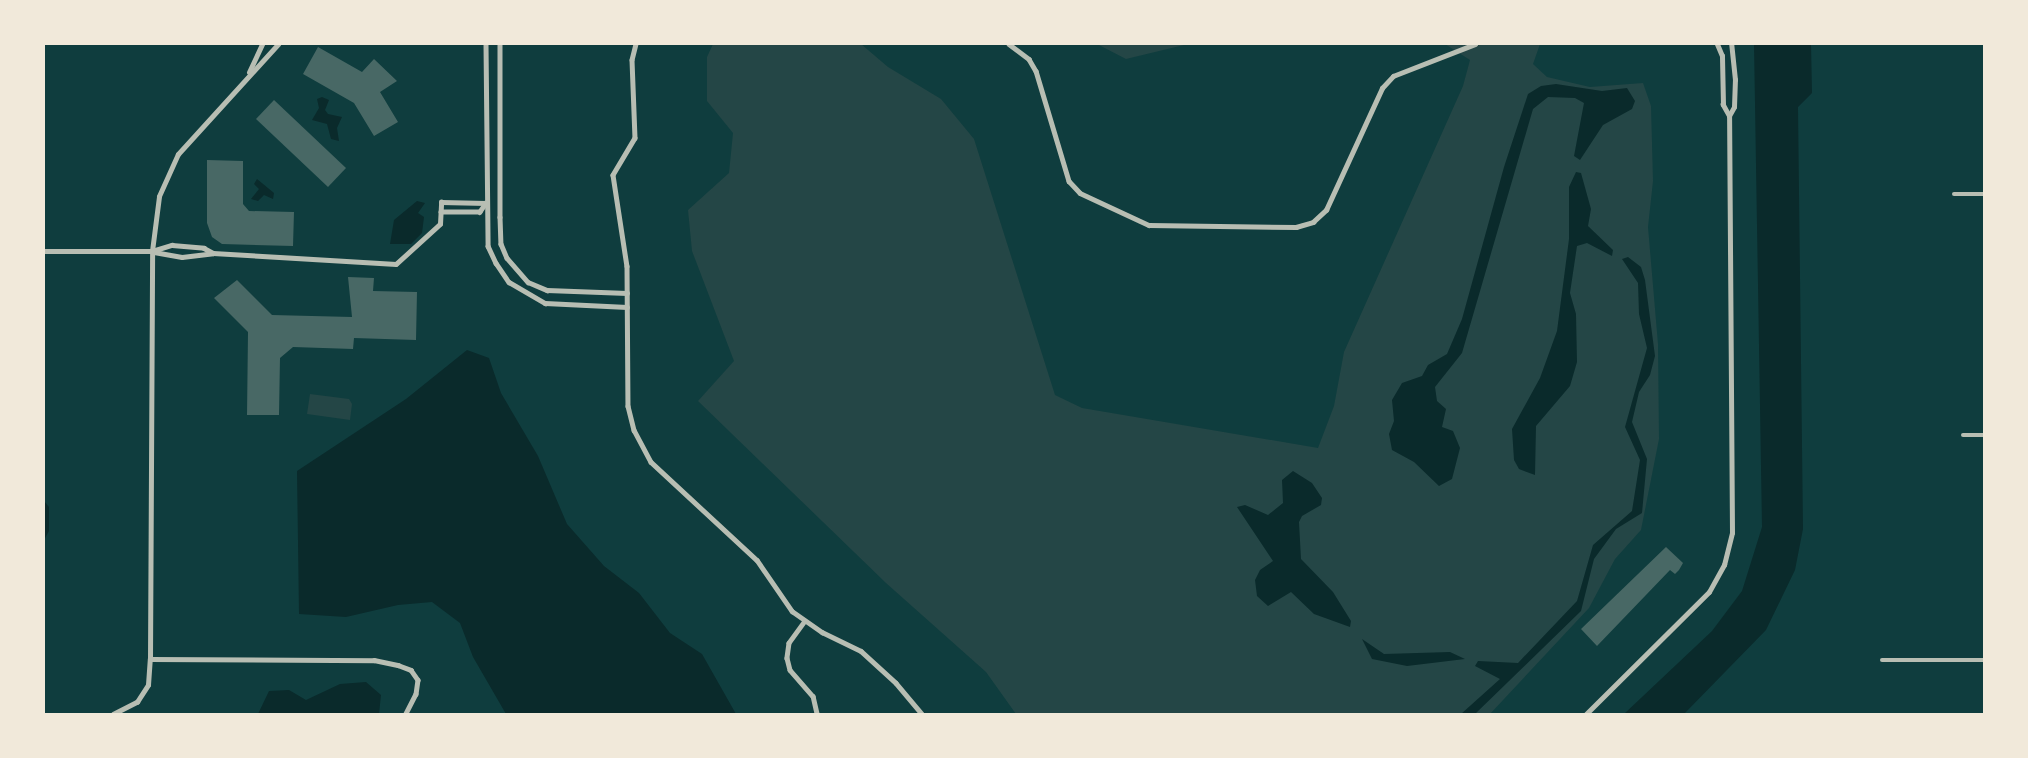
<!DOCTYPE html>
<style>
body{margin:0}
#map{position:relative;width:2028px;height:758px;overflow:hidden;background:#0f3d3e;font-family:"PT Serif",serif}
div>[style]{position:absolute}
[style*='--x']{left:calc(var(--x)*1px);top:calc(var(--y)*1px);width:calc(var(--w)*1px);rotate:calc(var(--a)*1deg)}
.green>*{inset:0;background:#244646}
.water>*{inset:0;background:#0a2a2b}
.building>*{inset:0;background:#486865}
.minor>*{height:4.5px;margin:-2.25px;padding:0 2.25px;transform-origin:2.25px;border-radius:2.25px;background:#b8beb3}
.tertiary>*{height:5px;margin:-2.5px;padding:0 2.5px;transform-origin:2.5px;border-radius:2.5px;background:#b8beb3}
span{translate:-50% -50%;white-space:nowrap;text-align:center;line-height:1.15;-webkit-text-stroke:4.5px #f1e9da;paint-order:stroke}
.frame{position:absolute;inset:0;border:45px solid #f1e9da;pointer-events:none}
</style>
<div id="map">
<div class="green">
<div style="clip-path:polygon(713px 44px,861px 44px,888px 67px,941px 99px,974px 139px,1055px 395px,1082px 408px,1318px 448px,1334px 406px,1344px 352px,1463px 86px,1470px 60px,1445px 44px,1540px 44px,1533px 64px,1547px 77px,1590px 87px,1643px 83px,1651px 106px,1653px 181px,1648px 227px,1658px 344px,1659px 439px,1641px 530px,1615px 559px,1589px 608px,1490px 714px,1016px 714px,986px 672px,886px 583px,698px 401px,734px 361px,692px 251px,688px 210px,729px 173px,733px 133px,707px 101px,707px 57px)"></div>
<div style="clip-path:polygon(1097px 44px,1220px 44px,1184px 45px,1126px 59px)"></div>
<div style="clip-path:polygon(310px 394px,349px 399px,352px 404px,350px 420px,307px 414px)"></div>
</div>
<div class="water">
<div style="clip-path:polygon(1754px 44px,1811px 44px,1812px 93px,1798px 107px,1803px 529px,1795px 570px,1766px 630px,1684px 714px,1624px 714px,1712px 631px,1742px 591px,1762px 527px)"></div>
<div style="clip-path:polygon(1556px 84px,1602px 91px,1627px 88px,1635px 101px,1632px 109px,1603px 125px,1580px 160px,1574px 156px,1584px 103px,1575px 98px,1548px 97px,1533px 109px,1462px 353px,1435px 387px,1437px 401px,1446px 409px,1442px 427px,1453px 431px,1460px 448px,1452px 479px,1439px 486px,1414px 462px,1392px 450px,1389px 434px,1394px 421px,1392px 400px,1402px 383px,1422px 376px,1428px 365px,1447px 354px,1462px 319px,1504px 167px,1528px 94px,1541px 86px)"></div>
<div style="clip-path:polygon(322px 97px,329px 100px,325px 110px,328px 114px,342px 117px,337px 128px,339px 141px,331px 139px,327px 124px,312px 120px,319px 108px,317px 99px)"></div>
<div style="clip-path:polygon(1576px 172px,1581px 173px,1591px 209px,1588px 226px,1613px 250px,1612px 256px,1587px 243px,1577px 246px,1570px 293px,1576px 314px,1577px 362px,1570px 386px,1536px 426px,1535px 475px,1519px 469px,1514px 460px,1512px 429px,1540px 378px,1557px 331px,1569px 239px,1569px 187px)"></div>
<div style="clip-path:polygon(257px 179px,274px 193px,273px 199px,264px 195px,258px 201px,251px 199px,259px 189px,254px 184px)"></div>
<div style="clip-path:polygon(417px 201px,425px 203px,418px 213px,424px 217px,422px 233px,411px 244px,390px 244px,394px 220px)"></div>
<div style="clip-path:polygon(1628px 257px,1641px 267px,1645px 280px,1655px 356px,1650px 375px,1639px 392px,1632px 422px,1647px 459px,1642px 513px,1616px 529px,1594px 559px,1581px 611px,1475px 714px,1461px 714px,1500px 679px,1475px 666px,1478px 661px,1518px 663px,1577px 601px,1593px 545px,1632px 511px,1640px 460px,1625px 427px,1647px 348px,1639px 314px,1638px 283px,1622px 259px)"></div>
<div style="clip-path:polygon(467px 350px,489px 358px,501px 393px,538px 456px,567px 524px,604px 566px,639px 593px,670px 633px,702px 654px,736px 714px,506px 714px,473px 657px,460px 623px,432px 602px,398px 605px,346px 617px,299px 614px,297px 471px,406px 399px)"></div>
<div style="clip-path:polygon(1293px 471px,1312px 483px,1322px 498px,1321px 505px,1302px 516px,1299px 522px,1301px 559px,1333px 592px,1351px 621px,1350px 627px,1314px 614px,1291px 592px,1268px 606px,1257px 596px,1255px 580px,1260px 570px,1273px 561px,1237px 507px,1245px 505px,1268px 515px,1283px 503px,1282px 480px)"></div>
<div style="clip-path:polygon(44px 501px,49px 507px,49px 531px,44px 540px)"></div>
<div style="clip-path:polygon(1362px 639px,1384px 654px,1450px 652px,1465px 659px,1407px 666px,1372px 659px)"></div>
<div style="clip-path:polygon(366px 682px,381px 695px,379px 714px,258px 714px,269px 691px,289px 690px,306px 700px,340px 684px)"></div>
</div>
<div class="building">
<div style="clip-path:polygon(318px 47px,362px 72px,374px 59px,397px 81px,380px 92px,398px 122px,374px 136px,354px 103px,303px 74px)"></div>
<div style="clip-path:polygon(274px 100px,346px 168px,328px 187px,256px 119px)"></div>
<div style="clip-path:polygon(207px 160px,243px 161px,243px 204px,249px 211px,294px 212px,293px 246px,222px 244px,212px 237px,207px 223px)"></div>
<div style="clip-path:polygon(348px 277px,374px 278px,373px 291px,417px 292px,416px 340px,354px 338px,353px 349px,293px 347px,280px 358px,279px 415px,247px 415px,248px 332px,214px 298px,237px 280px,272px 315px,352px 317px)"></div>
<div style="clip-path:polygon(1666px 547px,1683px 563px,1679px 570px,1675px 574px,1670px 570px,1597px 646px,1581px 629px)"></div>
</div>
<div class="minor">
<div style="--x:486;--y:44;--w:202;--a:89.4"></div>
<div style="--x:488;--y:246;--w:19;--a:65"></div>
<div style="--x:496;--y:263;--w:23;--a:56"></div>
<div style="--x:509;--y:282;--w:42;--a:30.3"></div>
<div style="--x:545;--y:303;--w:82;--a:2.8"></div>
<div style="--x:500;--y:44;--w:173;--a:90"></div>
<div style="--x:500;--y:217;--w:27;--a:88"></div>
<div style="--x:501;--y:244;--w:15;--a:67"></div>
<div style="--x:507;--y:258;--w:32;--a:49"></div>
<div style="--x:528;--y:282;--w:21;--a:23"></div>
<div style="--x:547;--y:290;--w:80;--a:2.1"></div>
<div style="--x:636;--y:44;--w:16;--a:104"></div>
<div style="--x:632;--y:60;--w:78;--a:87.8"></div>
<div style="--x:635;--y:138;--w:43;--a:120.7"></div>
<div style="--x:613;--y:175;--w:92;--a:81.3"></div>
<div style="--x:627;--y:266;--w:140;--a:89.6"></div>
<div style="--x:628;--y:406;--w:25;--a:76"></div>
<div style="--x:634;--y:430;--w:36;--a:62"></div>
<div style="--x:651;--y:462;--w:144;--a:42.8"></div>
<div style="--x:757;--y:560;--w:62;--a:55.5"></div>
<div style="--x:792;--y:611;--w:37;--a:35"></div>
<div style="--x:822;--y:632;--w:43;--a:26"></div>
<div style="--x:861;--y:651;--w:47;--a:42.4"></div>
<div style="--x:896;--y:683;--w:40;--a:50"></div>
<div style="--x:1009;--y:44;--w:25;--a:37"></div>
<div style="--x:1029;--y:59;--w:14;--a:60"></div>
<div style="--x:1036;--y:71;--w:115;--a:73.3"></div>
<div style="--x:1069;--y:181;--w:16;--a:47"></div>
<div style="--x:1080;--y:193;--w:76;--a:24.9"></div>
<div style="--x:1149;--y:225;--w:147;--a:0.8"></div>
<div style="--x:1296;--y:227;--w:18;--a:-16"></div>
<div style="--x:1313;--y:222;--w:18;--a:-43"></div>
<div style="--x:1326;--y:210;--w:134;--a:-65.3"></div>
<div style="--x:1382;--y:88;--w:16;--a:-47"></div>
<div style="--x:1393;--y:76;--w:88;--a:-21.3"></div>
<div style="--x:1729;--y:116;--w:10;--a:-61"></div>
<div style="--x:1734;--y:107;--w:27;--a:-88"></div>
<div style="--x:1735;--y:80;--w:36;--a:-96"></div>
<div style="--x:1954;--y:194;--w:30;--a:0"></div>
<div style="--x:152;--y:251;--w:21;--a:-17"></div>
<div style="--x:172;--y:245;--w:32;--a:5"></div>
<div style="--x:204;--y:248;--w:10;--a:29"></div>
<div style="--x:213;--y:253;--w:183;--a:3.4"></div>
<div style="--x:396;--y:264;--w:59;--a:-42.3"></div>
<div style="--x:440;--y:224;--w:22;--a:-87"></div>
<div style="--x:441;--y:202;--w:45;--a:1.3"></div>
<div style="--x:486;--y:203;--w:11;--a:124"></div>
<div style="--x:480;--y:212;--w:39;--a:180"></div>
<div style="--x:154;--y:252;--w:28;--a:10"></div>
<div style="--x:182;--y:257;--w:31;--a:-7"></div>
<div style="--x:1963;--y:435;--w:21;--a:0"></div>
<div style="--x:805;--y:621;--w:27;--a:126"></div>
<div style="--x:789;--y:643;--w:15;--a:98"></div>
<div style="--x:787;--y:658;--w:12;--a:76"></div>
<div style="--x:790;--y:670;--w:35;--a:49"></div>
<div style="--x:813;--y:696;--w:18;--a:77"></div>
<div style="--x:150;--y:659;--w:408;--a:-89.7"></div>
<div style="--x:1882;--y:660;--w:102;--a:0"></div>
<div style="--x:113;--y:714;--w:27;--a:-27"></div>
<div style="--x:137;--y:702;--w:20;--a:-57"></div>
<div style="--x:148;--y:685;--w:26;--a:-86"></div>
<div style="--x:150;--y:659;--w:224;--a:0.3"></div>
<div style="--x:374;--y:660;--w:25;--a:12"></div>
<div style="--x:398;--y:665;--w:14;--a:21"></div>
<div style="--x:411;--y:670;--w:12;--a:55"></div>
<div style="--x:418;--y:680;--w:14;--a:98"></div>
<div style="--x:416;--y:694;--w:22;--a:117"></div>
<div style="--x:1586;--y:714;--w:173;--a:-44.8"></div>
<div style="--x:1709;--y:592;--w:31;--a:-61"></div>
<div style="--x:1724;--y:565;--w:33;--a:-76"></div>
<div style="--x:1732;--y:533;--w:417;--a:-90.4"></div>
<div style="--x:1729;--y:116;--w:13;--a:-119"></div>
<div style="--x:1723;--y:105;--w:49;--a:-91.2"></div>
<div style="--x:1722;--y:56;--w:13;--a:-113"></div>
</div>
<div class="tertiary">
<div style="--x:249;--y:72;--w:31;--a:-65"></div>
<div style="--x:44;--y:251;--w:108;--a:0"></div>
<div style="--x:152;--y:251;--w:55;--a:-82.7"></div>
<div style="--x:159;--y:196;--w:46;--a:-65.7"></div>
<div style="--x:178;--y:154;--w:149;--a:-47.7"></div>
</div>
<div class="frame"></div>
</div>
